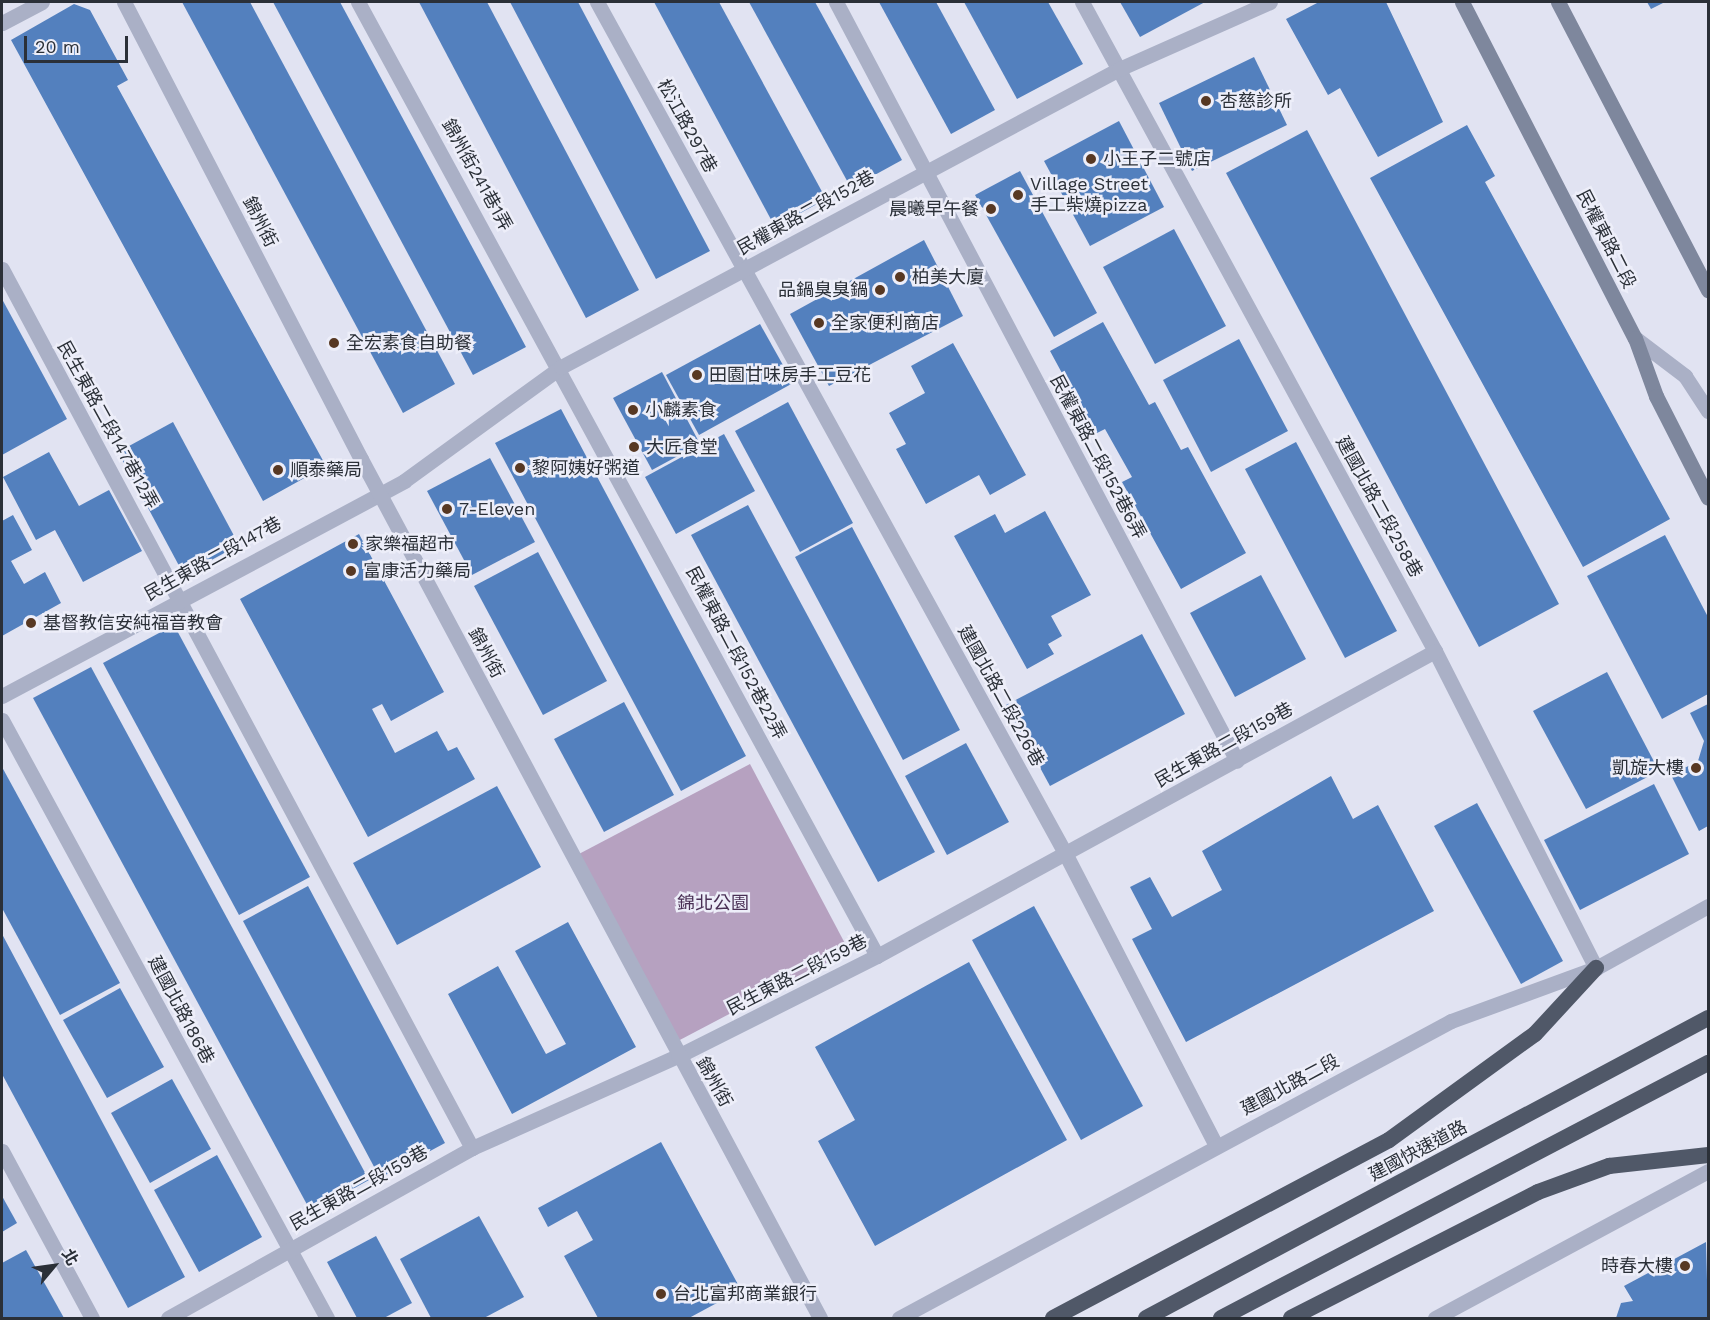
<!DOCTYPE html>
<meta charset="utf-8">
<style>
body{margin:0}
#map{position:relative;width:1710px;height:1320px;overflow:hidden;background:#e1e3f2;font-family:"Work Sans","Noto Sans TC",sans-serif}
div>[style]{position:absolute}
[style*='--x']{left:calc(var(--x)*1px);top:calc(var(--y)*1px);width:calc(var(--w)*1px);rotate:calc(var(--a)*1deg)}
.green>*{inset:0;background:#b6a1c0}
.building>*{inset:0;background:#5380be}
.service>*{height:15px;margin:-7.5px;padding:0 7.5px;transform-origin:7.5px;border-radius:7.5px;background:#aab0c6}
.minor>*{height:15px;margin:-7.5px;padding:0 7.5px;transform-origin:7.5px;border-radius:7.5px;background:#aab0c6}
.tertiary>*{height:15px;margin:-7.5px;padding:0 7.5px;transform-origin:7.5px;border-radius:7.5px;background:#aab0c6}
.secondary>*{height:15px;margin:-7.5px;padding:0 7.5px;transform-origin:7.5px;border-radius:7.5px;background:#7e879d}
.trunk>*{height:16px;margin:-8px;padding:0 8px;transform-origin:8px;border-radius:8px;background:#505868}
.dots>*{width:16px;height:16px;translate:-50% -50%;box-sizing:border-box;border:3px solid #edeef9;border-radius:50%}
span{translate:-50% -50%;white-space:nowrap;text-align:center;line-height:1.15;-webkit-text-stroke:5px #edeef9;paint-order:stroke}
.poi-label{font-size:18px;color:#2b3038}
.left{translate:0 -50%;text-align:left}
.right{translate:-100% -50%;text-align:right}
.street-label{font-size:18px;color:#2b3038}
.park-label{font-size:18px;color:#4a3055}
.frame{position:absolute;inset:0;border:3px solid #2b3038;pointer-events:none}
.north{position:absolute;left:24px;top:1236px;width:60px;height:60px;-webkit-text-stroke:4px #edeef9;paint-order:stroke;rotate:61deg;font-size:16px;font-weight:700;line-height:24px;text-align:center;color:#2b3038}
.north::after{content:'';display:block;margin:auto;width:21px;height:27px;background:#2b3038;clip-path:polygon(50% 0,100% 100%,50% 72%,0 100%)}
.scale{position:absolute;left:24px;top:36px;width:104px;height:27px;box-sizing:border-box;border:3px solid #2b3038;border-top:0;padding-left:8px;font-size:18px;line-height:21px;white-space:nowrap;color:#2b3038;-webkit-text-stroke:4px #edeef9;paint-order:stroke}
</style>
<div id="map">
<div class="green">
<div style="clip-path:polygon(750px 764px,849px 951px,676px 1042px,577px 855px)"></div>
</div>
<div class="building">
<div style="clip-path:polygon(182px 2px,250px 2px,455px 384px,403px 413px)"></div>
<div style="clip-path:polygon(273px 2px,340px 2px,526px 347px,473px 375px)"></div>
<div style="clip-path:polygon(419px 2px,487px 2px,639px 290px,586px 318px)"></div>
<div style="clip-path:polygon(510px 2px,578px 2px,710px 251px,656px 279px)"></div>
<div style="clip-path:polygon(654px 2px,719px 2px,826px 199px,775px 227px)"></div>
<div style="clip-path:polygon(749px 2px,815px 2px,902px 160px,851px 188px)"></div>
<div style="clip-path:polygon(879px 2px,936px 2px,995px 110px,951px 134px)"></div>
<div style="clip-path:polygon(964px 2px,1048px 2px,1083px 64px,1017px 99px)"></div>
<div style="clip-path:polygon(1120px 2px,1205px 2px,1140px 37px)"></div>
<div style="clip-path:polygon(1319px 2px,1386px 2px,1443px 122px,1378px 157px,1340px 88px,1328px 95px,1286px 19px)"></div>
<div style="clip-path:polygon(1647px 2px,1665px 2px,1651px 9px)"></div>
<div style="clip-path:polygon(74px 4px,90px 10px,128px 80px,117px 86px,326px 466px,263px 501px,11px 40px)"></div>
<div style="clip-path:polygon(1254px 57px,1287px 125px,1192px 171px,1159px 103px)"></div>
<div style="clip-path:polygon(1119px 121px,1164px 207px,1090px 246px,1044px 161px)"></div>
<div style="clip-path:polygon(1467px 125px,1495px 176px,1485px 182px,1670px 519px,1583px 567px,1370px 178px)"></div>
<div style="clip-path:polygon(1307px 130px,1559px 604px,1479px 647px,1226px 173px)"></div>
<div style="clip-path:polygon(1020px 171px,1097px 313px,1054px 337px,975px 195px)"></div>
<div style="clip-path:polygon(1174px 229px,1226px 326px,1155px 364px,1103px 267px)"></div>
<div style="clip-path:polygon(924px 240px,963px 316px,829px 386px,790px 314px)"></div>
<div style="clip-path:polygon(2px 299px,67px 419px,2px 455px)"></div>
<div style="clip-path:polygon(1103px 322px,1149px 405px,1155px 402px,1181px 450px,1188px 447px,1246px 553px,1181px 589px,1122px 482px,1132px 477px,1105px 429px,1095px 434px,1050px 351px)"></div>
<div style="clip-path:polygon(760px 324px,793px 383px,699px 435px,666px 375px)"></div>
<div style="clip-path:polygon(1239px 339px,1288px 431px,1211px 472px,1163px 380px)"></div>
<div style="clip-path:polygon(953px 343px,1026px 475px,990px 495px,979px 475px,926px 504px,896px 449px,906px 444px,889px 413px,925px 393px,911px 366px)"></div>
<div style="clip-path:polygon(662px 372px,700px 444px,652px 470px,613px 398px)"></div>
<div style="clip-path:polygon(788px 402px,853px 523px,800px 552px,735px 431px)"></div>
<div style="clip-path:polygon(561px 409px,746px 756px,681px 791px,495px 443px)"></div>
<div style="clip-path:polygon(173px 422px,239px 545px,184px 575px,118px 452px)"></div>
<div style="clip-path:polygon(724px 434px,755px 491px,676px 534px,645px 477px)"></div>
<div style="clip-path:polygon(1296px 442px,1397px 631px,1345px 658px,1245px 469px)"></div>
<div style="clip-path:polygon(49px 452px,79px 506px,109px 490px,142px 551px,83px 582px,55px 530px,36px 540px,3px 477px)"></div>
<div style="clip-path:polygon(490px 458px,535px 542px,472px 575px,427px 491px)"></div>
<div style="clip-path:polygon(748px 505px,935px 852px,878px 882px,691px 535px)"></div>
<div style="clip-path:polygon(1045px 511px,1091px 595px,1051px 616px,1062px 636px,1048px 644px,1054px 654px,1027px 669px,954px 536px,995px 514px,1005px 533px)"></div>
<div style="clip-path:polygon(13px 515px,32px 550px,11px 561px,24px 584px,45px 572px,61px 603px,2px 636px,2px 521px)"></div>
<div style="clip-path:polygon(852px 527px,960px 730px,903px 760px,795px 557px)"></div>
<div style="clip-path:polygon(359px 534px,444px 692px,391px 721px,382px 704px,372px 709px,395px 753px,437px 731px,448px 751px,457px 747px,475px 779px,368px 837px,240px 599px)"></div>
<div style="clip-path:polygon(1665px 535px,1708px 617px,1708px 694px,1662px 719px,1587px 576px)"></div>
<div style="clip-path:polygon(538px 552px,607px 681px,543px 715px,474px 586px)"></div>
<div style="clip-path:polygon(1261px 575px,1306px 659px,1235px 697px,1190px 613px)"></div>
<div style="clip-path:polygon(174px 625px,310px 877px,239px 915px,103px 663px)"></div>
<div style="clip-path:polygon(1142px 634px,1185px 714px,1050px 786px,1006px 705px)"></div>
<div style="clip-path:polygon(91px 667px,369px 1180px,311px 1212px,33px 698px)"></div>
<div style="clip-path:polygon(1607px 672px,1659px 771px,1586px 809px,1533px 711px)"></div>
<div style="clip-path:polygon(624px 702px,674px 795px,604px 832px,554px 739px)"></div>
<div style="clip-path:polygon(1708px 704px,1708px 826px,1699px 831px,1671px 775px,1698px 761px,1704px 741px,1690px 713px)"></div>
<div style="clip-path:polygon(966px 743px,1009px 822px,947px 855px,905px 776px)"></div>
<div style="clip-path:polygon(2px 767px,120px 983px,60px 1015px,2px 908px)"></div>
<div style="clip-path:polygon(1331px 776px,1353px 819px,1378px 805px,1434px 911px,1186px 1042px,1132px 939px,1152px 929px,1130px 887px,1150px 877px,1172px 917px,1222px 890px,1202px 851px)"></div>
<div style="clip-path:polygon(1654px 784px,1689px 854px,1580px 910px,1544px 840px)"></div>
<div style="clip-path:polygon(497px 786px,541px 867px,397px 945px,353px 863px)"></div>
<div style="clip-path:polygon(1477px 803px,1563px 961px,1521px 984px,1434px 826px)"></div>
<div style="clip-path:polygon(308px 886px,445px 1143px,380px 1178px,243px 921px)"></div>
<div style="clip-path:polygon(1034px 906px,1143px 1106px,1081px 1140px,972px 940px)"></div>
<div style="clip-path:polygon(568px 922px,636px 1047px,512px 1114px,448px 994px,498px 966px,546px 1054px,566px 1044px,515px 951px)"></div>
<div style="clip-path:polygon(2px 934px,185px 1277px,128px 1308px,2px 1074px)"></div>
<div style="clip-path:polygon(969px 962px,1067px 1140px,875px 1246px,818px 1141px,855px 1120px,815px 1047px)"></div>
<div style="clip-path:polygon(120px 988px,164px 1067px,107px 1098px,63px 1020px)"></div>
<div style="clip-path:polygon(172px 1079px,211px 1149px,150px 1183px,111px 1113px)"></div>
<div style="clip-path:polygon(661px 1142px,741px 1290px,689px 1318px,598px 1318px,564px 1256px,593px 1240px,577px 1211px,548px 1227px,538px 1208px)"></div>
<div style="clip-path:polygon(217px 1155px,262px 1237px,199px 1272px,154px 1190px)"></div>
<div style="clip-path:polygon(2px 1196px,17px 1223px,2px 1232px)"></div>
<div style="clip-path:polygon(479px 1216px,524px 1297px,484px 1318px,431px 1318px,400px 1259px)"></div>
<div style="clip-path:polygon(376px 1236px,412px 1303px,384px 1318px,357px 1318px,327px 1262px)"></div>
<div style="clip-path:polygon(1706px 1242px,1708px 1318px,1616px 1318px,1621px 1303px,1633px 1301px,1624px 1286px)"></div>
<div style="clip-path:polygon(26px 1250px,64px 1318px,2px 1318px,2px 1263px)"></div>
</div>
<div class="service">
<div style="--x:1635;--y:338;--w:63;--a:37.2"></div>
<div style="--x:1685;--y:376;--w:42;--a:56.7"></div>
</div>
<div class="minor">
<div style="--x:358;--y:2;--w:1086;--a:61.45"></div>
<div style="--x:597;--y:2;--w:971;--a:61.19"></div>
<div style="--x:1065;--y:853;--w:330;--a:62.7"></div>
<div style="--x:836;--y:2;--w:858;--a:62.15"></div>
<div style="--x:1082;--y:2;--w:739;--a:61.46"></div>
<div style="--x:1435;--y:651;--w:356;--a:63.1"></div>
<div style="--x:2;--y:23;--w:45;--a:-27.7"></div>
<div style="--x:2;--y:269;--w:997;--a:61.87"></div>
<div style="--x:2;--y:696;--w:456;--a:-28.1"></div>
<div style="--x:404;--y:481;--w:194;--a:-36"></div>
<div style="--x:561;--y:367;--w:633;--a:-28.1"></div>
<div style="--x:1119;--y:69;--w:165;--a:-23.9"></div>
<div style="--x:2;--y:720;--w:681;--a:61.48"></div>
<div style="--x:2;--y:1151;--w:190;--a:61.7"></div>
<div style="--x:168;--y:1318;--w:348;--a:-29.2"></div>
<div style="--x:472;--y:1148;--w:226;--a:-24.1"></div>
<div style="--x:678;--y:1056;--w:223;--a:-26.7"></div>
<div style="--x:877;--y:956;--w:636;--a:-28.66"></div>
</div>
<div class="tertiary">
<div style="--x:124;--y:2;--w:515;--a:62.59"></div>
<div style="--x:361;--y:459;--w:974;--a:61.88"></div>
<div style="--x:899;--y:1318;--w:627;--a:-28.28"></div>
<div style="--x:1451;--y:1021;--w:154;--a:-20.1"></div>
<div style="--x:1596;--y:968;--w:128;--a:-29"></div>
<div style="--x:1435;--y:1318;--w:310;--a:-28.3"></div>
</div>
<div class="secondary">
<div style="--x:1462;--y:2;--w:378;--a:62.8"></div>
<div style="--x:1635;--y:338;--w:62;--a:70.1"></div>
<div style="--x:1656;--y:396;--w:114;--a:63"></div>
<div style="--x:1558;--y:2;--w:325;--a:62.5"></div>
</div>
<div class="trunk">
<div style="--x:1053;--y:1318;--w:380;--a:-27.9"></div>
<div style="--x:1389;--y:1140;--w:180;--a:-36"></div>
<div style="--x:1535;--y:1034;--w:90;--a:-47.3"></div>
<div style="--x:1146;--y:1318;--w:637;--a:-28.09"></div>
<div style="--x:1221;--y:1318;--w:550;--a:-27.64"></div>
<div style="--x:1291;--y:1318;--w:277;--a:-27"></div>
<div style="--x:1538;--y:1192;--w:76;--a:-20.1"></div>
<div style="--x:1609;--y:1166;--w:100;--a:-6.3"></div>
</div>
<div class="dots">
<div style="left:1206px;top:101px;background:#573823"></div>
<div style="left:1091px;top:159px;background:#573823"></div>
<div style="left:1018px;top:195px;background:#573823"></div>
<div style="left:991px;top:209px;background:#573823"></div>
<div style="left:900px;top:277px;background:#573823"></div>
<div style="left:880px;top:290px;background:#573823"></div>
<div style="left:819px;top:323px;background:#573823"></div>
<div style="left:334px;top:343px;background:#573823"></div>
<div style="left:697px;top:375px;background:#573823"></div>
<div style="left:633px;top:410px;background:#573823"></div>
<div style="left:634px;top:447px;background:#573823"></div>
<div style="left:520px;top:468px;background:#573823"></div>
<div style="left:278px;top:470px;background:#573823"></div>
<div style="left:447px;top:509px;background:#573823"></div>
<div style="left:353px;top:544px;background:#573823"></div>
<div style="left:351px;top:571px;background:#573823"></div>
<div style="left:31px;top:623px;background:#573823"></div>
<div style="left:1696px;top:768px;background:#573823"></div>
<div style="left:1685px;top:1266px;background:#573823"></div>
<div style="left:661px;top:1294px;background:#573823"></div>
</div>
<div class="poi-label">
<span class="left" style="left:1220px;top:101px">杏慈診所</span>
<span class="left" style="left:1103px;top:159px">小王子二號店</span>
<span class="left" style="left:1030px;top:195px">Village Street<br>手工柴燒pizza</span>
<span class="right" style="left:979px;top:209px">晨曦早午餐</span>
<span class="left" style="left:912px;top:277px">柏美大廈</span>
<span class="right" style="left:868px;top:290px">品鍋臭臭鍋</span>
<span class="left" style="left:831px;top:323px">全家便利商店</span>
<span class="left" style="left:346px;top:343px">全宏素食自助餐</span>
<span class="left" style="left:709px;top:375px">田園甘味房手工豆花</span>
<span class="left" style="left:645px;top:410px">小麟素食</span>
<span class="left" style="left:646px;top:447px">大匠食堂</span>
<span class="left" style="left:532px;top:468px">黎阿姨好粥道</span>
<span class="left" style="left:290px;top:470px">順泰藥局</span>
<span class="left" style="left:459px;top:509px">7-Eleven</span>
<span class="left" style="left:365px;top:544px">家樂福超市</span>
<span class="left" style="left:363px;top:571px">富康活力藥局</span>
<span class="left" style="left:43px;top:623px">基督教信安純福音教會</span>
<span class="right" style="left:1684px;top:768px">凱旋大樓</span>
<span class="right" style="left:1673px;top:1266px">時春大樓</span>
<span class="left" style="left:673px;top:1294px">台北富邦商業銀行</span>
</div>
<div class="street-label">
<span style="left:687px;top:126px;rotate:61deg">松江路297巷</span>
<span style="left:477px;top:175px;rotate:61deg">錦州街241巷1弄</span>
<span style="left:806px;top:213px;rotate:-29deg">民權東路二段152巷</span>
<span style="left:260px;top:222px;rotate:63deg">錦州街</span>
<span style="left:1606px;top:239px;rotate:63deg">民權東路二段</span>
<span style="left:108px;top:425px;rotate:61deg">民生東路二段147巷12弄</span>
<span style="left:1098px;top:457px;rotate:62deg">民權東路二段152巷6弄</span>
<span style="left:1379px;top:507px;rotate:61deg">建國北路二段258巷</span>
<span style="left:213px;top:559px;rotate:-29deg">民生東路二段147巷</span>
<span style="left:486px;top:653px;rotate:62deg">錦州街</span>
<span style="left:736px;top:653px;rotate:62deg">民權東路二段152巷22弄</span>
<span style="left:1001px;top:696px;rotate:61deg">建國北路二段226巷</span>
<span style="left:1224px;top:745px;rotate:-29deg">民生東路二段159巷</span>
<span style="left:797px;top:975px;rotate:-27deg">民生東路二段159巷</span>
<span style="left:181px;top:1010px;rotate:62deg">建國北路186巷</span>
<span style="left:714px;top:1082px;rotate:61deg">錦州街</span>
<span style="left:1290px;top:1085px;rotate:-28deg">建國北路二段</span>
<span style="left:1418px;top:1151px;rotate:-28deg">建國快速道路</span>
<span style="left:359px;top:1188px;rotate:-29deg">民生東路二段159巷</span>
</div>
<div class="park-label">
<span style="left:713px;top:903px">錦北公園</span>
</div>
<div class="frame"></div>
<div class="north">北</div>
<div class="scale">20 m</div>
</div>
